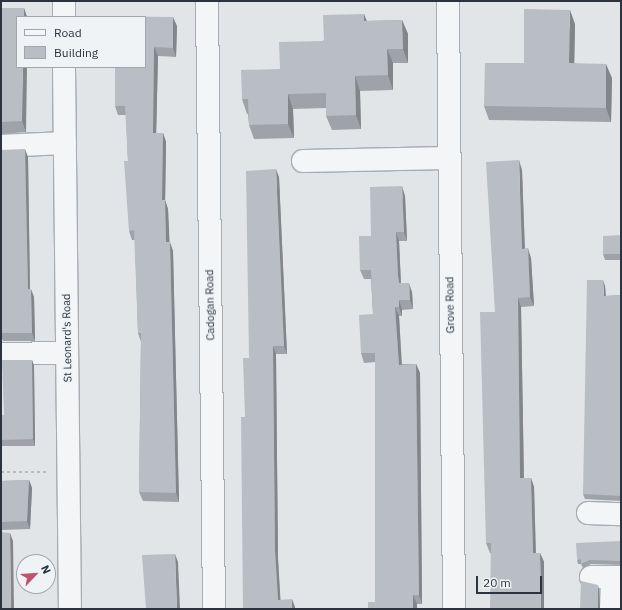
<!DOCTYPE html>
<style>
body{margin:0}
#map{position:relative;width:622px;height:610px;overflow:hidden;background:#e1e5e8;font-family:"IBM Plex Sans",sans-serif}
div>[style]{position:absolute}
[style*='--x']{left:calc(var(--x)*1px);top:calc(var(--y)*1px);width:calc(var(--w)*1px);rotate:calc(var(--a)*1deg)}
.path>*{height:2.5px;margin-top:-1.25px;transform-origin:0;background:repeating-linear-gradient(90deg,#b7bbc0 0 3px,transparent 0 6px)}
.roads{filter:drop-shadow(1px 0 #a7acb2) drop-shadow(-1px 0 #a7acb2) drop-shadow(0 1px #a7acb2) drop-shadow(0 -1px #a7acb2)}
.minor>*{height:22px;margin:-11px;padding:0 11px;transform-origin:11px;border-radius:11px;background:#f3f5f7}
.wall>*{inset:0;background:#9fa3a9}
.shaded-wall>*{inset:0;background:#828589}
.building>*{inset:0;background:#b9bec4}
span{translate:-50% -50%;white-space:nowrap;text-align:center;line-height:1.15;-webkit-text-stroke:3px #f0f3f6;paint-order:stroke}
.street-label{font-size:11px;color:#2b343e}
.frame{position:absolute;inset:0;border:2px solid #2b343e;pointer-events:none}
.legend{position:absolute;left:16px;top:16px;width:130px;height:52px;box-sizing:border-box;background:#f0f3f6;border:1px solid #a1a7ac;margin:0;padding:5px 7px;list-style:none;font-size:12px;color:#2b343e}
.legend li{display:flex;align-items:center;gap:8px;height:20px}
.legend b{width:20px;border:1px solid #a1a7ac}
.north{position:absolute;left:16px;top:554px;width:40px;height:40px;box-sizing:border-box;background:#f0f3f6;border:1px solid #a1a7ac;border-radius:50%;rotate:65deg;font-size:11px;font-weight:700;line-height:16px;text-align:center;color:#2b343e}
.north::after{content:'';display:block;margin:auto;width:14px;height:18px;background:#c0536d;clip-path:polygon(50% 0,100% 100%,50% 72%,0 100%)}
.scale{position:absolute;left:476px;top:576px;width:66px;height:18px;box-sizing:border-box;border:2px solid #2b343e;border-top:0;padding-left:5px;font-size:12px;line-height:14px;white-space:nowrap;color:#2b343e;-webkit-text-stroke:3px #f0f3f6;paint-order:stroke}
</style>
<div id="map">
<div class="path">
<div style="--x:1;--y:472;--w:45;--a:0"></div>
</div>
<div class="roads">
<div class="minor">
<div style="--x:64;--y:1;--w:16;--a:90"></div>
<div style="--x:207;--y:1;--w:608;--a:89.34"></div>
<div style="--x:448;--y:1;--w:608;--a:89.43"></div>
<div style="--x:64;--y:67;--w:542;--a:89.37"></div>
<div style="--x:1;--y:146;--w:64;--a:-2.7"></div>
<div style="--x:303;--y:161;--w:145;--a:-1.2"></div>
<div style="--x:1;--y:354;--w:66;--a:-0.9"></div>
<div style="--x:588;--y:513;--w:33;--a:2"></div>
<div style="--x:591;--y:577;--w:30;--a:0"></div>
<div style="--x:611;--y:609;--w:32;--a:-88"></div>
</div>
</div>
<div class="wall">
<div style="clip-path:polygon(1px 8px,24px 8px,27px 17px,17px 17px,26px 132px,1px 134px)"></div>
<div style="clip-path:polygon(364px 14px,367px 21px,402px 20px,408px 34px,408px 63px,393px 63px,393px 90px,360px 91px,361px 129px,332px 130px,326px 116px,326px 108px,293px 109px,294px 138px,254px 139px,249px 125px,248px 114px,247px 114px,242px 99px,280px 69px)"></div>
<div style="clip-path:polygon(145px 17px,177px 26px,176px 57px,158px 56px,156px 133px,163px 133px,166px 142px,165px 200px,168px 209px,169px 242px,173px 251px,179px 502px,143px 501px,139px 492px,141px 342px,138px 333px,135px 240px,132px 240px,129px 231px,128px 161px,126px 115px,118px 115px,115px 106px)"></div>
<div style="clip-path:polygon(575px 24px,574px 63px,612px 78px,611px 122px,489px 120px,484px 106px,524px 63px)"></div>
<div style="clip-path:polygon(1px 150px,28px 157px,30px 289px,34px 297px,35px 341px,3px 341px,1px 336px)"></div>
<div style="clip-path:polygon(522px 170px,525px 248px,531px 258px,534px 306px,521px 307px,524px 478px,531px 478px,534px 487px,536px 553px,540px 553px,544px 562px,490px 553px,486px 543px)"></div>
<div style="clip-path:polygon(279px 177px,287px 354px,276px 354px,278px 558px,280px 600px,295px 607px,295px 609px,243px 609px,245px 417px)"></div>
<div style="clip-path:polygon(405px 196px,407px 241px,399px 241px,401px 283px,412px 292px,413px 309px,402px 310px,402px 316px,399px 316px,402px 364px,416px 364px,420px 373px,422px 604px,417px 604px,417px 609px,368px 609px,375px 602px,375px 362px,364px 363px,361px 353px,373px 314px,371px 279px,364px 279px,360px 270px,371px 236px)"></div>
<div style="clip-path:polygon(621px 235px,621px 260px,605px 260px,603px 254px)"></div>
<div style="clip-path:polygon(605px 286px,606px 296px,621px 295px,621px 501px,585px 499px,583px 494px)"></div>
<div style="clip-path:polygon(32px 360px,34px 366px,35px 446px,1px 446px,1px 415px,4px 415px)"></div>
<div style="clip-path:polygon(29px 480px,32px 488px,30px 529px,1px 530px,1px 481px)"></div>
<div style="clip-path:polygon(621px 541px,621px 565px,591px 564px,583px 568px,581px 564px,578px 564px,577px 560px)"></div>
</div>
<div class="shaded-wall">
<div style="clip-path:polygon(24px 8px,27px 17px,24px 17px)"></div>
<div style="clip-path:polygon(570px 10px,575px 24px,574px 78px,569px 63px)"></div>
<div style="clip-path:polygon(364px 14px,369px 28px,364px 21px)"></div>
<div style="clip-path:polygon(173px 17px,177px 26px,176px 57px,173px 48px)"></div>
<div style="clip-path:polygon(402px 20px,408px 34px,408px 63px,403px 49px)"></div>
<div style="clip-path:polygon(154px 47px,158px 56px,156px 142px,153px 133px)"></div>
<div style="clip-path:polygon(387px 49px,393px 63px,393px 90px,388px 75px)"></div>
<div style="clip-path:polygon(606px 64px,612px 78px,611px 122px,606px 108px)"></div>
<div style="clip-path:polygon(23px 67px,27px 67px,26px 132px,22px 121px)"></div>
<div style="clip-path:polygon(355px 76px,360px 91px,361px 129px,356px 115px)"></div>
<div style="clip-path:polygon(288px 94px,293px 109px,294px 138px,288px 124px)"></div>
<div style="clip-path:polygon(163px 133px,166px 142px,165px 209px,162px 200px)"></div>
<div style="clip-path:polygon(25px 149px,28px 157px,30px 297px,28px 289px)"></div>
<div style="clip-path:polygon(519px 160px,522px 170px,525px 258px,522px 249px)"></div>
<div style="clip-path:polygon(276px 169px,279px 177px,287px 354px,284px 346px)"></div>
<div style="clip-path:polygon(402px 186px,405px 196px,407px 241px,404px 232px)"></div>
<div style="clip-path:polygon(165px 200px,168px 209px,170px 251px,166px 242px)"></div>
<div style="clip-path:polygon(396px 232px,399px 241px,401px 286px,399px 283px,398px 276px)"></div>
<div style="clip-path:polygon(170px 242px,173px 251px,179px 502px,176px 493px)"></div>
<div style="clip-path:polygon(528px 248px,531px 258px,534px 306px,530px 297px)"></div>
<div style="clip-path:polygon(603px 280px,605px 286px,606px 301px,604px 296px)"></div>
<div style="clip-path:polygon(409px 283px,412px 292px,413px 309px,410px 300px)"></div>
<div style="clip-path:polygon(31px 289px,34px 297px,35px 341px,32px 333px)"></div>
<div style="clip-path:polygon(518px 298px,521px 307px,524px 487px,520px 478px)"></div>
<div style="clip-path:polygon(399px 300px,402px 310px,402px 316px,399px 307px)"></div>
<div style="clip-path:polygon(395px 307px,399px 316px,402px 374px,399px 365px)"></div>
<div style="clip-path:polygon(273px 346px,276px 354px,278px 558px,281px 608px,278px 600px,275px 550px)"></div>
<div style="clip-path:polygon(32px 360px,34px 366px,35px 446px,33px 439px)"></div>
<div style="clip-path:polygon(416px 364px,420px 373px,422px 604px,419px 595px)"></div>
<div style="clip-path:polygon(531px 478px,534px 487px,536px 563px,533px 553px)"></div>
<div style="clip-path:polygon(29px 480px,32px 488px,30px 529px,27px 521px)"></div>
<div style="clip-path:polygon(10px 533px,13px 541px,14px 609px,11px 609px)"></div>
<div style="clip-path:polygon(540px 553px,544px 562px,544px 609px,541px 609px)"></div>
<div style="clip-path:polygon(175px 554px,178px 562px,180px 609px,177px 609px)"></div>
<div style="clip-path:polygon(598px 585px,599px 590px,600px 609px,598px 609px)"></div>
<div style="clip-path:polygon(413px 595px,417px 604px,417px 609px,413px 609px)"></div>
<div style="clip-path:polygon(292px 599px,295px 607px,295px 609px,292px 609px)"></div>
</div>
<div class="building">
<div style="clip-path:polygon(1px 8px,24px 8px,24px 17px,17px 17px,17px 67px,23px 67px,22px 121px,1px 122px)"></div>
<div style="clip-path:polygon(524px 9px,570px 10px,569px 63px,606px 64px,606px 108px,484px 106px,485px 63px,524px 63px)"></div>
<div style="clip-path:polygon(364px 14px,364px 21px,402px 20px,403px 49px,387px 49px,388px 75px,355px 76px,356px 115px,326px 116px,326px 93px,288px 94px,288px 124px,249px 125px,248px 99px,242px 99px,241px 70px,280px 69px,279px 42px,324px 41px,323px 15px)"></div>
<div style="clip-path:polygon(95px 16px,173px 17px,173px 48px,154px 47px,153px 133px,163px 133px,162px 200px,165px 200px,166px 242px,170px 242px,176px 493px,139px 492px,141px 333px,138px 333px,134px 230px,129px 231px,124px 161px,128px 161px,125px 106px,115px 106px,115px 67px,145px 67px,145px 17px,95px 17px)"></div>
<div style="clip-path:polygon(25px 149px,28px 289px,31px 289px,32px 333px,1px 333px,1px 150px)"></div>
<div style="clip-path:polygon(519px 160px,522px 249px,528px 248px,530px 297px,518px 298px,520px 478px,531px 478px,533px 553px,540px 553px,541px 609px,490px 609px,491px 543px,486px 543px,480px 312px,495px 312px,486px 162px)"></div>
<div style="clip-path:polygon(276px 169px,284px 346px,273px 346px,275px 550px,278px 600px,292px 599px,292px 609px,243px 609px,241px 417px,245px 417px,243px 358px,249px 358px,246px 171px)"></div>
<div style="clip-path:polygon(402px 186px,404px 232px,396px 232px,398px 276px,399px 283px,409px 283px,410px 300px,399px 300px,399px 307px,395px 307px,399px 365px,416px 364px,419px 595px,413px 595px,413px 609px,368px 609px,368px 602px,375px 602px,375px 353px,361px 353px,359px 315px,373px 314px,371px 270px,360px 270px,359px 236px,371px 236px,370px 187px)"></div>
<div style="clip-path:polygon(621px 235px,621px 254px,603px 254px,603px 236px)"></div>
<div style="clip-path:polygon(587px 280px,603px 280px,604px 296px,621px 295px,621px 496px,583px 494px)"></div>
<div style="clip-path:polygon(2px 360px,32px 360px,33px 439px,1px 440px,1px 415px,4px 415px)"></div>
<div style="clip-path:polygon(29px 480px,27px 521px,1px 522px,1px 481px)"></div>
<div style="clip-path:polygon(1px 532px,10px 533px,11px 609px,1px 609px)"></div>
<div style="clip-path:polygon(621px 541px,621px 561px,590px 560px,581px 564px,581px 559px,577px 560px,576px 543px)"></div>
<div style="clip-path:polygon(175px 554px,177px 609px,146px 609px,142px 555px)"></div>
<div style="clip-path:polygon(581px 581px,598px 585px,598px 609px,580px 609px)"></div>
</div>
<div class="street-label">
<span style="left:210px;top:305px;rotate:-91deg">Cadogan Road</span>
<span style="left:450px;top:305px;rotate:-91deg">Grove Road</span>
<span style="left:67px;top:338px;rotate:-91deg">St Leonard's Road</span>
</div>
<div class="frame"></div>
<ul class="legend">
<li><b style="height:5px;background:#f3f5f7"></b>Road</li>
<li><b style="height:11px;background:#b9bec4"></b>Building</li>
</ul>
<div class="north">N</div>
<div class="scale">20 m</div>
</div>
